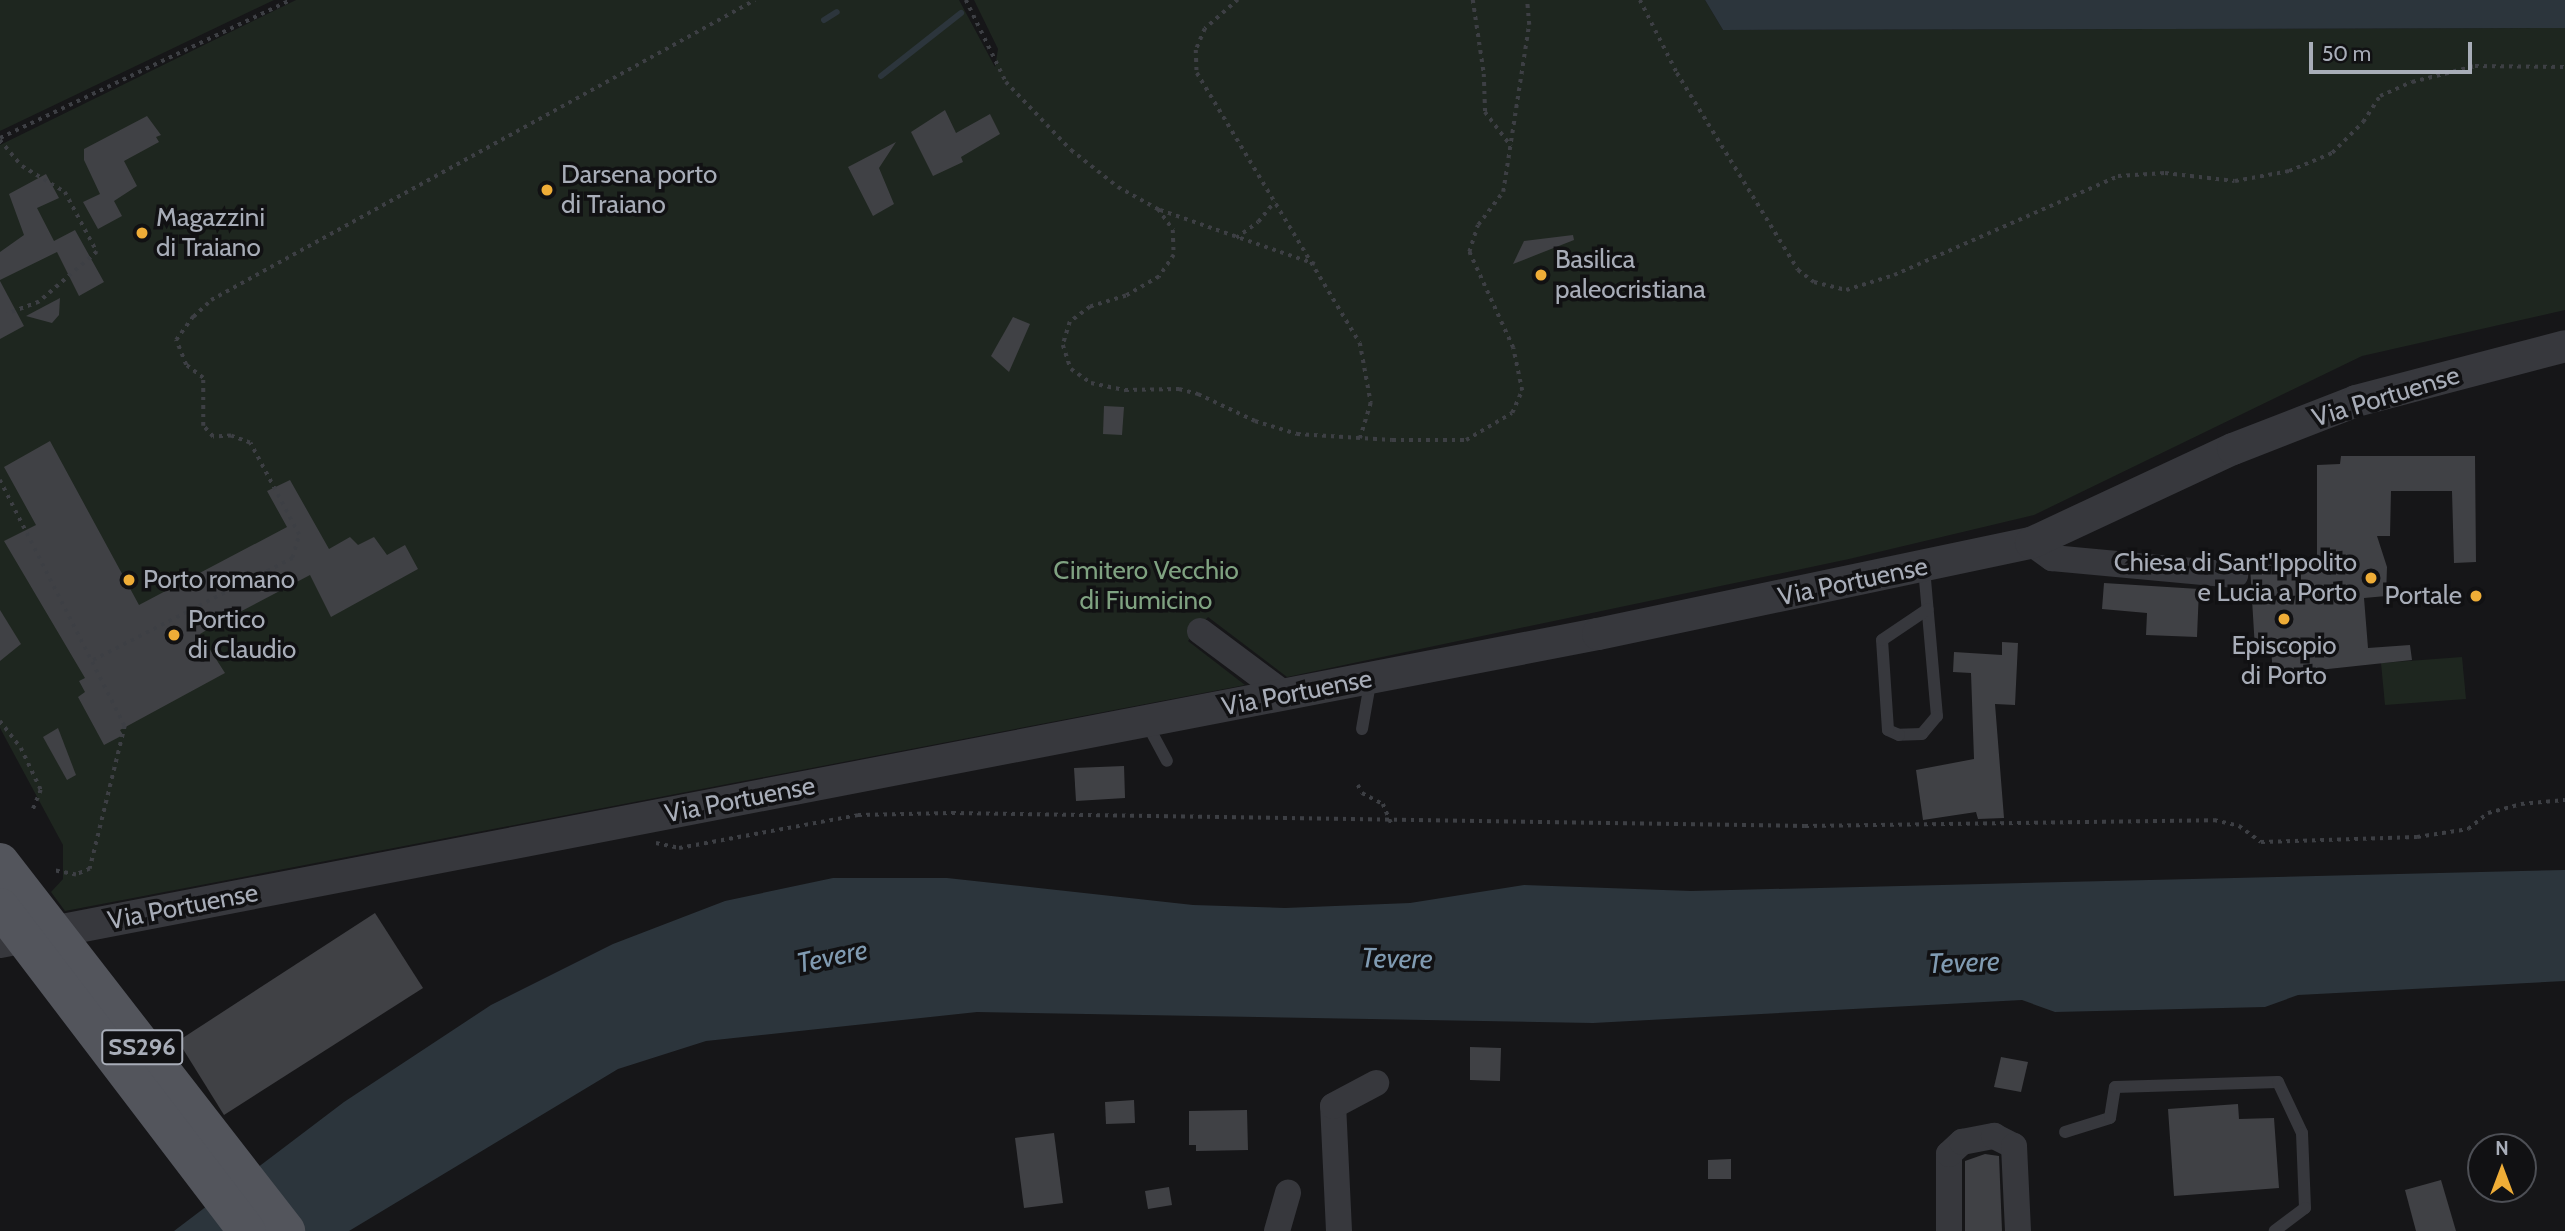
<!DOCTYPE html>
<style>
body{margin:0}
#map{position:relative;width:2565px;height:1231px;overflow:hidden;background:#161618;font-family:Cabin,sans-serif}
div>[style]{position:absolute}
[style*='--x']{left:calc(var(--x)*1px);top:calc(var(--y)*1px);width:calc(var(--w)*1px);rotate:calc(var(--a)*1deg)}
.green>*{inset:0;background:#1e261f}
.water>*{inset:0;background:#2c353c}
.stream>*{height:6px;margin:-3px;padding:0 3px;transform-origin:3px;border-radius:3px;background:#2c353c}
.building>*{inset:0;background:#404145}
.path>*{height:3.5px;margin-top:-1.75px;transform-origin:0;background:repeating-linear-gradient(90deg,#3d3f44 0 3.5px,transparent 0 8.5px)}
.service>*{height:12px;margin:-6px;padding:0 6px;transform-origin:6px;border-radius:6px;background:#37383d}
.minor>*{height:26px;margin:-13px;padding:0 13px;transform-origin:13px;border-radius:13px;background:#37383d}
.tertiary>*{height:32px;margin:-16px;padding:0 16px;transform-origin:16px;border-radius:16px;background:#37383d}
.primary>*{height:38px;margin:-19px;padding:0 19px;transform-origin:19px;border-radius:19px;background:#53555c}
.dots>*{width:19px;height:19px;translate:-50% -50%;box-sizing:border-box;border:4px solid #111113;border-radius:50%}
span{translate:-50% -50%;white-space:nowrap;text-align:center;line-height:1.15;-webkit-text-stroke:7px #111113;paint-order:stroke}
.shield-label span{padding:2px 5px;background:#111113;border:2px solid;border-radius:5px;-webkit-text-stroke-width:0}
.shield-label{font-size:24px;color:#a8adb8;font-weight:700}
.poi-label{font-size:26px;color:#a8adb8}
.left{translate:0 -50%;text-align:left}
.right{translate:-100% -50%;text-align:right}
.street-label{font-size:26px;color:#a8adb8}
.park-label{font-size:26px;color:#7fa281}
.water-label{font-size:28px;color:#809bb2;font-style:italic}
.north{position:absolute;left:2467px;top:1133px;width:70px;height:70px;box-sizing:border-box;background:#111113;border:2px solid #4d4f55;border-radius:50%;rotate:0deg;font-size:19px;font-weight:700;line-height:28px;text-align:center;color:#a8adb8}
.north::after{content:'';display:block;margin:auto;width:24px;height:32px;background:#efad37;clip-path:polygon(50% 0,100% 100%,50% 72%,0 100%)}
.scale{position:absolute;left:2309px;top:42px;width:163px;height:32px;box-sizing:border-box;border:4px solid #a8adb8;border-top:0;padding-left:9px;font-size:21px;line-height:24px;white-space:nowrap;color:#a8adb8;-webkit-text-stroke:5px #111113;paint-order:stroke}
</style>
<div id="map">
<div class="green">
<div style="clip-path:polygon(0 0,274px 0,0 131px)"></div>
<div style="clip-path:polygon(296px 0,959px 0,995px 67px,998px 49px,974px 0,1705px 0,1723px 30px,2565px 28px,2565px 310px,2362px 356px,2034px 515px,1849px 559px,1287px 677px,1208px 617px,1188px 641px,1245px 685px,65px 911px,51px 892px,63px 879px,63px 845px,0 728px,0 145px)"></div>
<div style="clip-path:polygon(2462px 657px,2466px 699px,2385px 705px,2381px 663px)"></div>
</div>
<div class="water">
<div style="clip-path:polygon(1705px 0,2565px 0,2565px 28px,1723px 30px)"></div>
<div style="clip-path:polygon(2565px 870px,2565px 981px,2298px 995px,2265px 1007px,2055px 1012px,2022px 1000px,1593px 1023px,977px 1012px,706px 1041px,618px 1069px,349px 1231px,174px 1231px,344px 1102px,491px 1005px,613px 944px,725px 901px,833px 878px,947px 878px,1193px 905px,1285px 908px,1410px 903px,1524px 885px,1691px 891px)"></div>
</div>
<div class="stream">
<div style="--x:824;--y:20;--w:15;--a:-32"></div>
<div style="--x:881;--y:76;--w:102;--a:-38.2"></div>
</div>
<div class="building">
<div style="clip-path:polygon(945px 110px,956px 133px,990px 114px,1000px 134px,961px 157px,963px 162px,933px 176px,911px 132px)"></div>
<div style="clip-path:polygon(147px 116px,161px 135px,156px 137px,159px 142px,124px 161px,137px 186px,114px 201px,122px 216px,98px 229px,83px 202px,100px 194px,84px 160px,84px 149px)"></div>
<div style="clip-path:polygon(896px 142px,879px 168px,894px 204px,873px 216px,848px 167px)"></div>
<div style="clip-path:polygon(46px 174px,59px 198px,37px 208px,54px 241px,75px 230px,104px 282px,79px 296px,57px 252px,0 280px,0 252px,24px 235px,9px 194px)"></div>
<div style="clip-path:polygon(1573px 235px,1574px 240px,1513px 264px,1524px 241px)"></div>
<div style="clip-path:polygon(0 281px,24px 326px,0 339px)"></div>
<div style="clip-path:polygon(60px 298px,59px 315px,52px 323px,26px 316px)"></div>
<div style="clip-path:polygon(1013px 317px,1030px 324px,1009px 372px,991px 356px)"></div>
<div style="clip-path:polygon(1104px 406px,1124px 407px,1122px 435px,1103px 434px)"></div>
<div style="clip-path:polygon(50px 441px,139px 605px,287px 527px,267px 491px,290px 480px,329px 549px,350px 537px,358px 545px,374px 537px,387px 555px,405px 545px,418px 569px,331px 617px,310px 575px,215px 625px,200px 634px,225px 673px,120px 730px,123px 735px,104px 745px,78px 697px,85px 692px,79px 681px,85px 678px,4px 541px,36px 525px,4px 467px)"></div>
<div style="clip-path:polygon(2341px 456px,2475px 456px,2476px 562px,2454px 563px,2452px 491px,2391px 491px,2390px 536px,2377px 536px,2387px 567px,2386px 596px,2364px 598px,2368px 648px,2410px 645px,2412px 660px,2273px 675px,2271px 648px,2255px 649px,2250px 566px,2317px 562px,2317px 465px,2340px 464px)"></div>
<div style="clip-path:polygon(2104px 583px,2199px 589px,2197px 637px,2146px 635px,2147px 613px,2102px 609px)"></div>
<div style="clip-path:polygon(0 610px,21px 644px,0 661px)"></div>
<div style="clip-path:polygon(2002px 642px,2018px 643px,2015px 705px,1995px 704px,2004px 818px,1978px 819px,1976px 812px,1923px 820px,1916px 770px,1974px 759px,1971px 673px,1953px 672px,1954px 652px,2002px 655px)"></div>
<div style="clip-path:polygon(58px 728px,76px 775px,67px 780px,43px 737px)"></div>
<div style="clip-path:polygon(1124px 766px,1125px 798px,1076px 801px,1074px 768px)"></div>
<div style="clip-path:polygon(375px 913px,423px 988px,224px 1115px,178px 1041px)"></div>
<div style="clip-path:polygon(1470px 1047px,1501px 1048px,1500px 1081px,1470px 1080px)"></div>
<div style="clip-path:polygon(2001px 1057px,2028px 1062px,2021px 1092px,1994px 1087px)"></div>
<div style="clip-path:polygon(1134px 1100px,1135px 1123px,1106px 1124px,1105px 1102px)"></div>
<div style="clip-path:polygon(2238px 1104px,2239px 1119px,2274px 1118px,2279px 1188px,2174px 1196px,2168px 1109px)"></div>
<div style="clip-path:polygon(1247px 1110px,1248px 1150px,1196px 1151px,1196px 1145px,1189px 1145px,1189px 1111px)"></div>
<div style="clip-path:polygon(1054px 1133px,1063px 1203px,1024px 1208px,1015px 1138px)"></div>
<div style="clip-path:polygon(1985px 1154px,1999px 1156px,2002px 1231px,1965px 1231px,1965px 1161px)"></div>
<div style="clip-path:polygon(1731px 1159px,1731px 1179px,1708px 1179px,1708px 1160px)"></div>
<div style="clip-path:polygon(2441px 1180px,2456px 1231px,2416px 1231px,2405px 1190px)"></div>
<div style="clip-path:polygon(1169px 1187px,1172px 1205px,1148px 1209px,1145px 1191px)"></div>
</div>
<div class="path">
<div style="--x:966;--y:0;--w:91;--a:64"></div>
<div style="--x:1006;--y:82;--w:94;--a:46.3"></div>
<div style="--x:1071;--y:150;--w:60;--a:38.2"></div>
<div style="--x:1118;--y:187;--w:46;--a:28.8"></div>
<div style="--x:1158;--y:209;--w:26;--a:54"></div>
<div style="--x:1173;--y:230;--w:25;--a:88"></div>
<div style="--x:1174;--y:255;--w:27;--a:124"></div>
<div style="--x:1159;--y:277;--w:38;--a:150"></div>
<div style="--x:1126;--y:296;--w:38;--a:163"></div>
<div style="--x:1090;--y:307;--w:25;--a:143"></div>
<div style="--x:1070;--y:322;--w:24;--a:107"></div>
<div style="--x:1063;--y:345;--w:25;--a:72"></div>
<div style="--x:1071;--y:369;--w:24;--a:35"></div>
<div style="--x:1091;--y:383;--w:35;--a:12"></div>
<div style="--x:1125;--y:390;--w:54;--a:-1.1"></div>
<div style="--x:1179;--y:389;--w:20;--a:15"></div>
<div style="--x:1198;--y:394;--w:63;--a:25.3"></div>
<div style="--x:1255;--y:421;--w:44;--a:17.2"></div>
<div style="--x:1297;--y:434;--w:95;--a:3.6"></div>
<div style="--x:1392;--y:440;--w:74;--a:0"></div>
<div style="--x:1466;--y:440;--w:53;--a:-30.4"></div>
<div style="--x:1512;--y:413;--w:24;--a:-66"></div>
<div style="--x:1522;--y:391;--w:44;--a:-101.8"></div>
<div style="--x:1513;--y:348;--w:106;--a:-114.6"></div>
<div style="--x:1469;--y:252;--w:28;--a:-72"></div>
<div style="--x:1478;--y:225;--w:41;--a:-52.9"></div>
<div style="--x:1503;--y:192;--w:169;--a:-81.2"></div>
<div style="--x:1529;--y:25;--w:25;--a:-95"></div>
<div style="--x:1238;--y:0;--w:44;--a:138.7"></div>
<div style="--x:1205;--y:29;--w:23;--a:113"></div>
<div style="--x:1196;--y:50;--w:23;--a:88"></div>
<div style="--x:1197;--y:73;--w:315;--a:58.9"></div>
<div style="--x:1360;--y:343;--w:61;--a:79.6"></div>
<div style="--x:1371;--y:403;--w:37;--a:107"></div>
<div style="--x:1473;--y:0;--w:75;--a:81.5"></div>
<div style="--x:1484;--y:74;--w:38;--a:88"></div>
<div style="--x:1485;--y:112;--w:43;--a:52.6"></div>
<div style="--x:1640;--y:0;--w:82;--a:63.1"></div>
<div style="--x:1677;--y:73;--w:231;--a:58.4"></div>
<div style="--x:1798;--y:270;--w:20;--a:37"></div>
<div style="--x:1814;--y:282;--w:33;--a:14"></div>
<div style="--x:1846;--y:290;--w:50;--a:-17.4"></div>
<div style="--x:1894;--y:275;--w:245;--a:-23.8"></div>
<div style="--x:2118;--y:176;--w:47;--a:-3.7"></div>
<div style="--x:2165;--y:173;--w:70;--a:6.5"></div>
<div style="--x:2235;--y:181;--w:55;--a:-10.5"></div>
<div style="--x:2289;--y:171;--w:47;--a:-22.7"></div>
<div style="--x:2332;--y:153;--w:44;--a:-45"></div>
<div style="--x:2363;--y:122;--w:31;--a:-57"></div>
<div style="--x:2380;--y:96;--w:35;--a:-24"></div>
<div style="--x:2412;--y:82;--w:65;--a:-14.3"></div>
<div style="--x:2475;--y:66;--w:90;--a:0.6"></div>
<div style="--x:0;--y:138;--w:321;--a:-25.4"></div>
<div style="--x:0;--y:140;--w:34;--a:50"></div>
<div style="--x:22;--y:166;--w:50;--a:31.2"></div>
<div style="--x:65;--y:192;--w:68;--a:61.9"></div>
<div style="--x:97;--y:252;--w:77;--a:139.2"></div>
<div style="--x:39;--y:302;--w:34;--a:159"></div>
<div style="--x:1160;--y:210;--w:164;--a:19.2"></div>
<div style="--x:1236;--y:238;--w:27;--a:-36"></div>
<div style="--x:1258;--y:222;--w:26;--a:-51"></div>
<div style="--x:0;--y:480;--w:276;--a:63.1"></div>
<div style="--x:125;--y:726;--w:147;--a:103.8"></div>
<div style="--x:90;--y:869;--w:15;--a:157"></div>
<div style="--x:76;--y:875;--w:21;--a:-169"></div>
<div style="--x:93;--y:660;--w:224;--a:-27.1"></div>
<div style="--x:292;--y:558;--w:24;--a:-73"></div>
<div style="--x:299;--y:535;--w:104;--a:-118"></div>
<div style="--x:250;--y:443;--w:20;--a:-160"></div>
<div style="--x:231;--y:436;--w:18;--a:177"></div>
<div style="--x:213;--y:437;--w:15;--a:-132"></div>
<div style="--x:203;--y:426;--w:48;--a:-90"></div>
<div style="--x:203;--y:378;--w:21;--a:-143"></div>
<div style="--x:186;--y:365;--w:27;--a:-112"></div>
<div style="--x:176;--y:340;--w:29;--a:-54"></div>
<div style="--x:193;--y:317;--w:25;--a:-43"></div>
<div style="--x:211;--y:300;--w:621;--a:-28.88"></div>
<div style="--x:0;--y:721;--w:34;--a:52"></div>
<div style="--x:21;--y:748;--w:47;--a:64.5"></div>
<div style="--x:41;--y:790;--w:22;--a:112"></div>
<div style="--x:1358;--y:785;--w:9;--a:63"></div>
<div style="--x:1362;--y:793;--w:24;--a:28"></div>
<div style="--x:1383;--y:804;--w:21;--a:67"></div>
<div style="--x:656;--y:843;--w:24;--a:12"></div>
<div style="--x:679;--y:848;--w:182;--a:-10.4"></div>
<div style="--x:858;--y:815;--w:94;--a:-1.2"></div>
<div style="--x:952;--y:813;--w:853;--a:0.87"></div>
<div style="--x:1805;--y:826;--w:409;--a:-0.8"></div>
<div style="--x:2214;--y:820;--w:26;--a:13"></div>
<div style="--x:2239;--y:826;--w:27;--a:36"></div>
<div style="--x:2261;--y:842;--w:156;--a:-1.8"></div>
<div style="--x:2417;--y:837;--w:52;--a:-8.9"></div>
<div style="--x:2468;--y:829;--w:26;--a:-39"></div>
<div style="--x:2488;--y:813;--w:34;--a:-15"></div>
<div style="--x:2521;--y:804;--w:44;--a:-5.2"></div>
</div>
<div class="service">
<div style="--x:1924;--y:568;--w:149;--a:85"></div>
<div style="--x:1937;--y:716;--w:23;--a:130"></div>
<div style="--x:1922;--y:734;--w:23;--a:178"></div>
<div style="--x:1899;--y:735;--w:12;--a:-156"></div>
<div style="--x:1888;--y:730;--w:90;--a:-93.8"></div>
<div style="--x:1882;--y:640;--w:55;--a:-34"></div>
<div style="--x:1146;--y:722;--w:44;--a:61.7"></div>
<div style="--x:1362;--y:729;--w:52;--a:-80"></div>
<div style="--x:2065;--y:1132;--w:47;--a:-17.3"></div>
<div style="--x:2110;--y:1118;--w:31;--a:-81"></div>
<div style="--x:2115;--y:1087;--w:163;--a:-1.8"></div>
<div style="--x:2278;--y:1082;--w:56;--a:64.8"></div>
<div style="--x:2302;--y:1133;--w:75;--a:87.7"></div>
<div style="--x:2305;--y:1208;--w:38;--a:143"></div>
</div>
<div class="minor">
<div style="--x:2031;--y:543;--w:26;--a:36"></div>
<div style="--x:2052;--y:558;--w:184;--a:5.3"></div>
<div style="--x:1200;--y:631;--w:107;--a:36.7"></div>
<div style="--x:1277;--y:1231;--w:40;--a:-74"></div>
<div style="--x:1339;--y:1231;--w:125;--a:-92.7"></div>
<div style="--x:1333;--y:1106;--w:49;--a:-28.1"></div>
<div style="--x:1949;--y:1231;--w:77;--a:-90"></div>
<div style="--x:1949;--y:1154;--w:18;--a:-43"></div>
<div style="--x:1962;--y:1142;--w:33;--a:-11"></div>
<div style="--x:1994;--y:1136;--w:22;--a:27"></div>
<div style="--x:2014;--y:1146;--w:85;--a:87.3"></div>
</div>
<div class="tertiary">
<div style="--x:0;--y:942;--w:1627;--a:-10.91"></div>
<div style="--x:1598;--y:634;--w:442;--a:-11.9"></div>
<div style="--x:2031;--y:543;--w:223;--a:-25"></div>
<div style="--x:2233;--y:449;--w:132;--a:-21.3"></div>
<div style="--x:2356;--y:401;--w:216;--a:-14.7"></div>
</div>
<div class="primary">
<div style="--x:0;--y:862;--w:467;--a:52.2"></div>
<div style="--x:0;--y:907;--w:407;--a:52.7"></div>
</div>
<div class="dots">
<div style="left:547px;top:190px;background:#efad37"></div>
<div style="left:142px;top:233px;background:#efad37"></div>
<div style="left:1541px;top:275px;background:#efad37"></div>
<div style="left:2371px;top:578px;background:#efad37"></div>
<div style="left:129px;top:580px;background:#efad37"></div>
<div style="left:2476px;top:596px;background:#efad37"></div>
<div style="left:2284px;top:619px;background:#efad37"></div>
<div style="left:174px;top:635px;background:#efad37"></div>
</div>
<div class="shield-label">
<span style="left:142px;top:1047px">SS296</span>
</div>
<div class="poi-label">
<span class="left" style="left:561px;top:190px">Darsena porto<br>di Traiano</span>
<span class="left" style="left:156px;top:233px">Magazzini<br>di Traiano</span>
<span class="left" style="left:1555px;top:275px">Basilica<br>paleocristiana</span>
<span class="right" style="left:2357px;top:578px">Chiesa di Sant'Ippolito<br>e Lucia a Porto</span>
<span class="left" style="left:143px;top:580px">Porto romano</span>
<span class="right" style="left:2462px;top:596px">Portale</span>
<span class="left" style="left:188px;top:635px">Portico<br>di Claudio</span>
<span style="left:2284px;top:661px">Episcopio<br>di Porto</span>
</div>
<div class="street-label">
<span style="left:2386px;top:397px;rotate:-17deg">Via Portuense</span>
<span style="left:1853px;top:582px;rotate:-12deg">Via Portuense</span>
<span style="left:1297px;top:693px;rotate:-11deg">Via Portuense</span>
<span style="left:740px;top:800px;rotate:-11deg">Via Portuense</span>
<span style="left:183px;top:907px;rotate:-11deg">Via Portuense</span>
</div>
<div class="park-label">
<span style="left:1146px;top:586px">Cimitero Vecchio<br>di Fiumicino</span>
</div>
<div class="water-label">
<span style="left:832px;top:956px;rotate:-12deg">Tevere</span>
<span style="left:1397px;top:958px;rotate:1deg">Tevere</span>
<span style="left:1964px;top:962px;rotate:-2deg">Tevere</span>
</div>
<div class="north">N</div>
<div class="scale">50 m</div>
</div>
